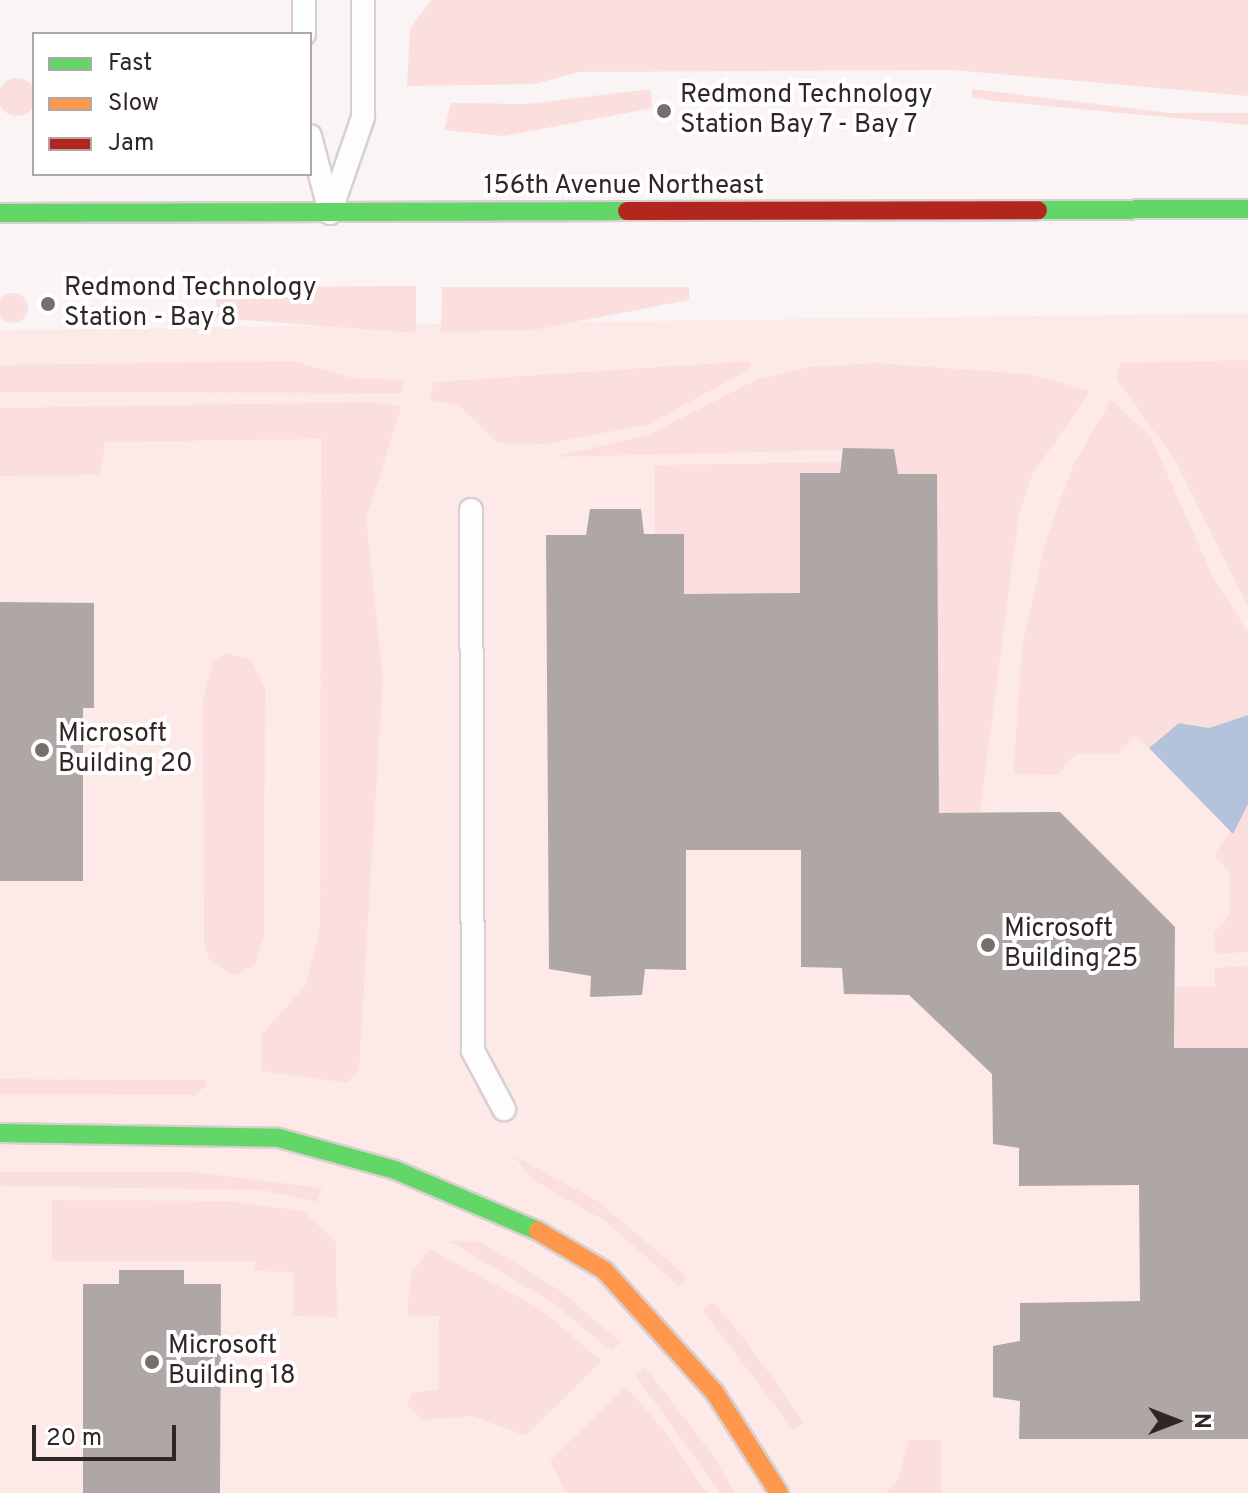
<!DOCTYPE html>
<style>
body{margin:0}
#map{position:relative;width:1248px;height:1493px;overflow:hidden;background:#faf4f4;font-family:Overpass,sans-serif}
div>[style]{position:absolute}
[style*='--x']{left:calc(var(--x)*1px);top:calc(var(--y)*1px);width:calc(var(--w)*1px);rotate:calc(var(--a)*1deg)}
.built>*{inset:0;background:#fdeae8}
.green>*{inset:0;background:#fbdfde}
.round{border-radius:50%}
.water>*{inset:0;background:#b4c3db}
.building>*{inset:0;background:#afa7a6}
.roads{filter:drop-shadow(2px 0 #d8d0cf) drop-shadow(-2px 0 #d8d0cf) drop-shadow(0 2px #d8d0cf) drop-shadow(0 -2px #d8d0cf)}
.lane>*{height:22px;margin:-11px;padding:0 11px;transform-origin:11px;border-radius:11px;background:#fefdfd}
.fast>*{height:18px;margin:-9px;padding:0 9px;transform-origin:9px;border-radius:9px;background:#63d668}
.slow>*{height:18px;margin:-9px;padding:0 9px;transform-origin:9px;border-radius:9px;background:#ff974d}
.jam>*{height:18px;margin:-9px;padding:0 9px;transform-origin:9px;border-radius:9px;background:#b3261e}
.dots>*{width:22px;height:22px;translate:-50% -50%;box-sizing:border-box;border:4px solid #fff;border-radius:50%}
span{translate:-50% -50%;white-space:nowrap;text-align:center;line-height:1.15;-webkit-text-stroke:8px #fff;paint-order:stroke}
.poi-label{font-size:26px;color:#302625}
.left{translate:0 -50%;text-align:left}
.street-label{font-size:26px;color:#302625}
.legend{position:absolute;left:32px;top:32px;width:280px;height:144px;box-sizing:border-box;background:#fff;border:2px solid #aca8a8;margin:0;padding:10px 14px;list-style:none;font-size:24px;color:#302625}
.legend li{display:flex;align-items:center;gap:16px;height:40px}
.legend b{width:40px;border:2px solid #aca8a8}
.north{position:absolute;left:1136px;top:1381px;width:80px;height:80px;-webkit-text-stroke:6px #fff;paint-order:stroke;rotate:90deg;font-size:22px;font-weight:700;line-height:32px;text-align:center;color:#302625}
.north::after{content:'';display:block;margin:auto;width:28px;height:36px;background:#302625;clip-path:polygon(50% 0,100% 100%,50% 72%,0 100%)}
.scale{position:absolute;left:32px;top:1425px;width:144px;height:36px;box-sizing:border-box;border:4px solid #302625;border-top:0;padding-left:10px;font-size:24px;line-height:28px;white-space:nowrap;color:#302625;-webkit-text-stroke:6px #fff;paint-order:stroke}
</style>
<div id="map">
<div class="built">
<div style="clip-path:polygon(1248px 313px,1248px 1493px,0 1493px,0 330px)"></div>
</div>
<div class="green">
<div style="clip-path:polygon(431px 0,1248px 0,1248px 96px,953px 70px,579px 72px,535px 84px,407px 86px,410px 29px)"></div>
<div class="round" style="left:-2px;top:78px;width:38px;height:38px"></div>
<div style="clip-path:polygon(651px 89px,652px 108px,504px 136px,444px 130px,451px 103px,527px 104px)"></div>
<div style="clip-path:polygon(972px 89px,1170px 113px,1248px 113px,1248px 125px,995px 101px,972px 97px)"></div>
<div style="clip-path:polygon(416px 286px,416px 333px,216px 318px,216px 287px)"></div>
<div style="clip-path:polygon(442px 287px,689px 287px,689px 300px,534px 330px,441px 332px)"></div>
<div class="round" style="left:-2px;top:293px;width:30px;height:30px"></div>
<div style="clip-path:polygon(1248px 360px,1248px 607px,1175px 460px,1116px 379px,1120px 363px)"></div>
<div style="clip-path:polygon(294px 361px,352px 378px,405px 380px,402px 393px,0 392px,0 365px)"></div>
<div style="clip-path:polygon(750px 361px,750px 369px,649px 424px,547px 444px,498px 443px,459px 405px,430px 400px,433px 382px)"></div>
<div style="clip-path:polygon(875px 363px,1029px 374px,1090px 391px,1033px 474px,1019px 514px,980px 813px,939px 813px,937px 474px,898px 482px,894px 449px,553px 457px,648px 435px,756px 380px,810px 367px)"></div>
<div style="clip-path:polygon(1111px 400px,1151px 437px,1214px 579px,1248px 632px,1248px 715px,1209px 728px,1179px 723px,1149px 748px,1136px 735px,1117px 754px,1076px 754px,1057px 775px,1013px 774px,1022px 647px,1045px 543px,1073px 465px)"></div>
<div style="clip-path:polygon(371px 402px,402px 406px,366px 518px,383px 678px,359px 1070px,348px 1083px,261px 1071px,261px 1035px,305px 986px,320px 928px,321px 439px,105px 442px,100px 475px,0 476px,0 408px)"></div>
<div style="clip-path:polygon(840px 462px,840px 477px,800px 473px,801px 593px,684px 594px,684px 535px,655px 535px,655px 465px)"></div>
<div style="clip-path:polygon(226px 653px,251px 659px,265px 688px,264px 938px,255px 964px,235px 976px,209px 960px,204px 943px,203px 698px,213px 662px)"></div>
<div style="clip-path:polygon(1248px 804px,1248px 952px,1215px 954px,1214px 932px,1230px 915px,1229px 872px,1214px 855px)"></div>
<div style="clip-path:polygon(1248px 966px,1248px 1048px,1174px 1048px,1175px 987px,1215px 987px,1215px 968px)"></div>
<div style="clip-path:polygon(0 1079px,206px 1080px,206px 1086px,195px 1095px,0 1094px)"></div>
<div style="clip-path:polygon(514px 1156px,598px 1201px,687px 1277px,679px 1286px,605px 1221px,533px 1180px)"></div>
<div style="clip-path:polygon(0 1172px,194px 1172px,322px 1188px,317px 1202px,262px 1190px,0 1186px)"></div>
<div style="clip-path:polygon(52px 1200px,228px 1201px,303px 1211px,336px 1242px,337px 1317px,293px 1316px,293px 1272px,255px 1271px,255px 1261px,52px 1261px)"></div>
<div style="clip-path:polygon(449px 1241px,481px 1242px,561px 1291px,621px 1343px,611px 1351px,553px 1303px)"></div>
<div style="clip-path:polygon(430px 1249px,539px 1308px,602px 1361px,525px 1436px,473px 1416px,422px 1420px,407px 1405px,412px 1392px,438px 1390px,439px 1316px,407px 1317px,411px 1272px)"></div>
<div style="clip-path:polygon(712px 1301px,744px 1338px,804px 1422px,793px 1430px,703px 1311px)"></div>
<div style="clip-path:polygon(645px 1367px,711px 1453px,736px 1493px,720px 1493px,636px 1376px)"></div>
<div style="clip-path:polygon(626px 1386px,664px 1431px,707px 1493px,566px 1493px,550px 1461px)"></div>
<div style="clip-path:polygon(909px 1440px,941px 1440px,941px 1493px,886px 1493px,898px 1479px)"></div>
</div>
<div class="water">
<div style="clip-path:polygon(1248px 715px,1248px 804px,1233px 834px,1149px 748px,1179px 723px,1209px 728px)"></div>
</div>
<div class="building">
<div style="clip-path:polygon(843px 448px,894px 449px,898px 474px,937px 474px,939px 813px,1060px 812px,1175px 927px,1174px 1048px,1248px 1048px,1248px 1439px,1019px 1439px,1020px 1401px,993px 1397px,993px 1346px,1020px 1341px,1020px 1303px,1140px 1301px,1139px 1185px,1019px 1186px,1019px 1148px,993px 1144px,992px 1074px,909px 995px,844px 994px,842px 968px,801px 967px,801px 850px,686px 850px,686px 970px,645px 969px,642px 995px,590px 997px,591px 976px,549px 969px,546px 535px,586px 535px,590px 509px,641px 509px,644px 534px,684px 534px,684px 594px,800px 593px,800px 473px,840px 473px)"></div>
<div style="clip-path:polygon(0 602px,94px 603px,94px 708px,83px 708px,83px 881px,0 881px)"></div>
<div style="clip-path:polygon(119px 1270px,184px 1270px,184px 1284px,221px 1284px,220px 1493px,83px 1493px,83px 1284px,119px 1284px)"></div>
</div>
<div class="roads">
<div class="lane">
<div style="--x:304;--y:0;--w:34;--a:90"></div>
<div style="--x:310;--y:136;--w:79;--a:75.3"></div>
<div style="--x:330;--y:213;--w:102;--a:-71"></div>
<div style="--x:363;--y:117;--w:117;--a:-90"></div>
<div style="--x:471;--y:510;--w:541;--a:89.79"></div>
<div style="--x:473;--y:1051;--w:66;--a:61.9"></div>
</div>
<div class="fast">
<div style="--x:1038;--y:210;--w:210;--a:-0.3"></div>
<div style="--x:0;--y:213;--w:627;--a:-0.18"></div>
<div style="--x:0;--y:1133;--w:279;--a:1"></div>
<div style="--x:279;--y:1138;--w:120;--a:15.4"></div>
<div style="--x:395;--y:1170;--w:155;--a:23.1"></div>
</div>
<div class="slow">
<div style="--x:538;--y:1231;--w:77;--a:30.6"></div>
<div style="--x:604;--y:1270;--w:166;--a:47.9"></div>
<div style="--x:715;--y:1393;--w:119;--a:57.4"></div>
</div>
<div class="jam">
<div style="--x:627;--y:211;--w:411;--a:-0.1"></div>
</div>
</div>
<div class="dots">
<div style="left:664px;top:111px;background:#776e6d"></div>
<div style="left:48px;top:304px;background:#776e6d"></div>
<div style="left:42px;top:750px;background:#776e6d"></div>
<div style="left:988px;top:945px;background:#776e6d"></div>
<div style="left:152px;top:1362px;background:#776e6d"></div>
</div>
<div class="poi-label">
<span class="left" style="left:680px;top:111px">Redmond Technology<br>Station Bay 7 - Bay 7</span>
<span class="left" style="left:64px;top:304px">Redmond Technology<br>Station - Bay 8</span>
<span class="left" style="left:58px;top:750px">Microsoft<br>Building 20</span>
<span class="left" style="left:1004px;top:945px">Microsoft<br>Building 25</span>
<span class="left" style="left:168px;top:1362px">Microsoft<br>Building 18</span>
</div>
<div class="street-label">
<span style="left:624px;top:187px">156th Avenue Northeast</span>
</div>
<ul class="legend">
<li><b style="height:10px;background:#63d668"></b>Fast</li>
<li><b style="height:10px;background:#ff974d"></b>Slow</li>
<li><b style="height:10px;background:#b3261e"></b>Jam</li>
</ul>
<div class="north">N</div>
<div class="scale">20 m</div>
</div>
